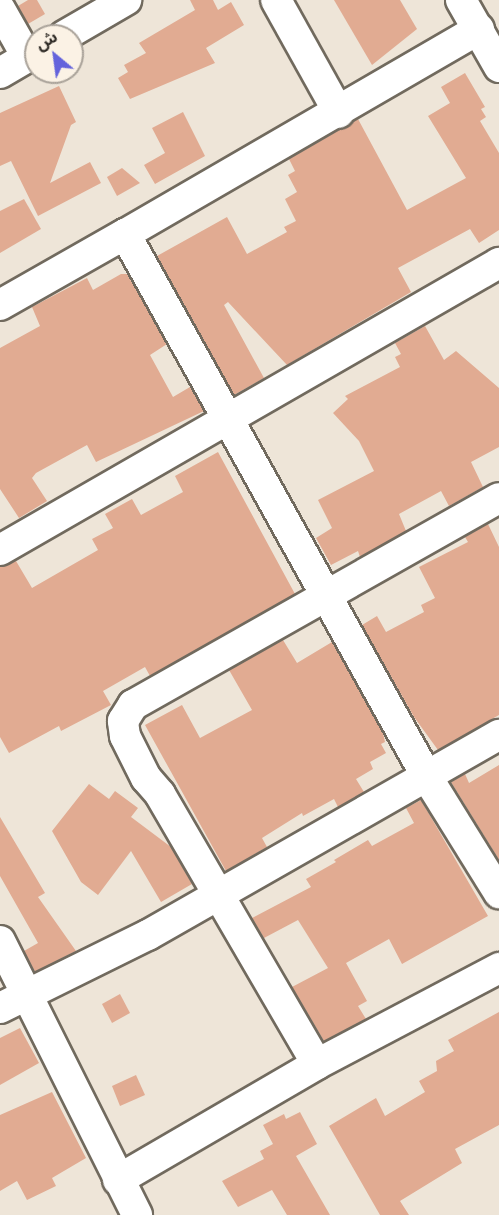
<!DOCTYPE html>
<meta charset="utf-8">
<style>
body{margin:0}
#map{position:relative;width:499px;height:1215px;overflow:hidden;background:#eee5d8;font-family:"Open Sans","Noto Sans Arabic",sans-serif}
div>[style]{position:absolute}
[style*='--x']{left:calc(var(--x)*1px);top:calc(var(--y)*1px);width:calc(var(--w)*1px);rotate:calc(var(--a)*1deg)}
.building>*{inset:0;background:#e1ab92}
.roads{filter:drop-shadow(2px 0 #716a5e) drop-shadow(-2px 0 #716a5e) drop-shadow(0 2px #716a5e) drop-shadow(0 -2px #716a5e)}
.minor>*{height:30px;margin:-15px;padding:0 15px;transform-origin:15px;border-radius:15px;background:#fff}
span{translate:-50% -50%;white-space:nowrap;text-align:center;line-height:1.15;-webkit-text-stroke:6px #fbf2e5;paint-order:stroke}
.north{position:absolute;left:24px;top:24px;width:60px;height:60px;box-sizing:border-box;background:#fbf2e5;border:2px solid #a9a299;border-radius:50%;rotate:331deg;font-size:16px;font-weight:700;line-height:24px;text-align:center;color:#2f2b26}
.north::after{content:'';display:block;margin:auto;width:21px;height:27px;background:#6463dc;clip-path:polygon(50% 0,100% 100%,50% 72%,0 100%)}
</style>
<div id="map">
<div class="building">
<div style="clip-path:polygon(28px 0,37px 0,45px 14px,28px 24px,18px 6px)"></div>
<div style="clip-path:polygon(190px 0,213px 0,218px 10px,231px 2px,244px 25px,206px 48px,215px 63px,130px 99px,118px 78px,128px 72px,124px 65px,146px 53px,139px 43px,195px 10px)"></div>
<div style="clip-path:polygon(334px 0,400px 0,417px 29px,372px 65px)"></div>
<div style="clip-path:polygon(465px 73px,485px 107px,481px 109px,486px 117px,480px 121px,499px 153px,499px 230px,479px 243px,470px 229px,398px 268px,411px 292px,287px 365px,228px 302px,224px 305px,264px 378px,234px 395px,157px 256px,227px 217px,247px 254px,287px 232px,284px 227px,296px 221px,285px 199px,297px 192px,288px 175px,295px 171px,289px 159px,358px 119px,407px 210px,466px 178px,428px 116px,450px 103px,441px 87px)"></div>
<div style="clip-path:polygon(59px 86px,76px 122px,71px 125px,50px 183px,90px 162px,101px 183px,38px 216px,11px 161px,0 166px,0 113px)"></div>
<div style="clip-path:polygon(183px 112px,205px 156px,155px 184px,144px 165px,165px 153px,152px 128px)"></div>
<div style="clip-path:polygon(122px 168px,140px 183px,117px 196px,107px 177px)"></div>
<div style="clip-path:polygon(24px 199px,41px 229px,0 253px,0 211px)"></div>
<div style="clip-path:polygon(121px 274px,127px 274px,167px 344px,150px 355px,173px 397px,190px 387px,204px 411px,96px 462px,87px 445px,36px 473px,32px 478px,47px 501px,19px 518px,0 489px,0 348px,40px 326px,32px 307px,87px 278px,93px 290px)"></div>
<div style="clip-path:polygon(425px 326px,444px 360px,456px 351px,499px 388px,499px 447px,471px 462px,483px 487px,449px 506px,441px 491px,399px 514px,406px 531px,360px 557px,358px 551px,331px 565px,316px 538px,332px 528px,318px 500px,374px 471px,359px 441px,333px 413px,348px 399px,345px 396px,400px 367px,395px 357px,401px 354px,395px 343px)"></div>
<div style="clip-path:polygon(218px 452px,295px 594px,150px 676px,145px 667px,103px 691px,111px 705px,61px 731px,59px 726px,9px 753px,0 737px,0 567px,16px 561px,32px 588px,98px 550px,92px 539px,113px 528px,105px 514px,132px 499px,141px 515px,183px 492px,175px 476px)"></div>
<div style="clip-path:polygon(488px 524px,499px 547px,499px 715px,438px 750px,414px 717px,362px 625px,377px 616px,386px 632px,424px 612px,421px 605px,435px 598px,419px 567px,468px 542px,465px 537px)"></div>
<div style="clip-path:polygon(283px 640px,297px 663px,332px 642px,383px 733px,385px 742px,381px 744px,386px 753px,370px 762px,373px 769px,356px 779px,364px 792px,338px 807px,334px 799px,303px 816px,302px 813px,262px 838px,267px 847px,226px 871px,145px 725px,182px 705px,200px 738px,252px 710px,229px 670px)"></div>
<div style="clip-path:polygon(499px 765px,499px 860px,451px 782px,465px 774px,469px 783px)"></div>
<div style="clip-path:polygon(89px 784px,109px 799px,115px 791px,138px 808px,131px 817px,171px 847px,192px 884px,161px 902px,131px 851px,98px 895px,81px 882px,52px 831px)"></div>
<div style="clip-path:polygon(421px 800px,488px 916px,402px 964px,389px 939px,346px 963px,367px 1001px,358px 1006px,366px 1019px,324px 1041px,292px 987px,328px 968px,298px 920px,264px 938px,252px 918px,311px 887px,306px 879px,336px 862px,334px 860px,368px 840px,372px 846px,414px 823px,406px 808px)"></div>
<div style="clip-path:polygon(0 817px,45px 893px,38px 897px,76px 951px,35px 972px,24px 951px,38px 943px,0 876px)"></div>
<div style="clip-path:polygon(120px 994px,130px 1013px,112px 1023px,102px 1004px)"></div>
<div style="clip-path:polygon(499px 1012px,499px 1125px,455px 1149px,462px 1163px,400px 1201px,409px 1215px,380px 1215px,329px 1126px,376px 1098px,385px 1116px,425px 1092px,419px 1081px,437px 1071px,436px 1061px,454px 1051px,448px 1040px)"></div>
<div style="clip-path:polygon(20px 1028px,39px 1063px,0 1085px,0 1038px)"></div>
<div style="clip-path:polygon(136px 1075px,145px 1095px,120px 1106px,112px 1086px)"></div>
<div style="clip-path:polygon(52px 1092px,86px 1158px,52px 1178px,56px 1186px,27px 1200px,17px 1181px,0 1191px,0 1115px)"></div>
<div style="clip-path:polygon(300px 1112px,317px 1144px,296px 1156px,330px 1215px,287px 1215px,272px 1190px,238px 1207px,222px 1181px,264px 1159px,260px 1151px,273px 1144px,263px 1125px,284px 1114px,286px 1119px)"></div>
</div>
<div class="roads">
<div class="minor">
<div style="--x:276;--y:0;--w:129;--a:60.9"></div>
<div style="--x:461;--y:0;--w:77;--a:60.4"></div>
<div style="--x:0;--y:9;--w:55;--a:60.6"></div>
<div style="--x:479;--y:29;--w:409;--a:149.9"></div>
<div style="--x:125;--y:234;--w:621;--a:60.92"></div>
<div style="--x:427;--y:777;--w:137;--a:58.2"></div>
<div style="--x:64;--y:36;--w:72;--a:-30.1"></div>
<div style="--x:0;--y:73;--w:42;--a:-30.3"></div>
<div style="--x:0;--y:305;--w:144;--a:-29.6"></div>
<div style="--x:0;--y:550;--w:576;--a:-29.91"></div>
<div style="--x:0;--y:941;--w:306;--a:63.4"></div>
<div style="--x:0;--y:1008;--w:165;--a:-26.3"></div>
<div style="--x:148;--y:935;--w:404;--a:-29.7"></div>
<div style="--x:317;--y:1064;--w:312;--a:-120.2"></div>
<div style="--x:160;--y:794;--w:21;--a:-131"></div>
<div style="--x:146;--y:778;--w:47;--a:-116.6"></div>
<div style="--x:125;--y:736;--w:15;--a:-98"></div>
<div style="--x:123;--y:721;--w:19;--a:-58"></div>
<div style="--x:133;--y:705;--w:420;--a:-29.5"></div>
<div style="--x:118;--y:1180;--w:230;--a:-30.2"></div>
<div style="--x:317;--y:1064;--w:206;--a:-27.8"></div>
</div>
</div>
<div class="north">ش</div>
</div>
